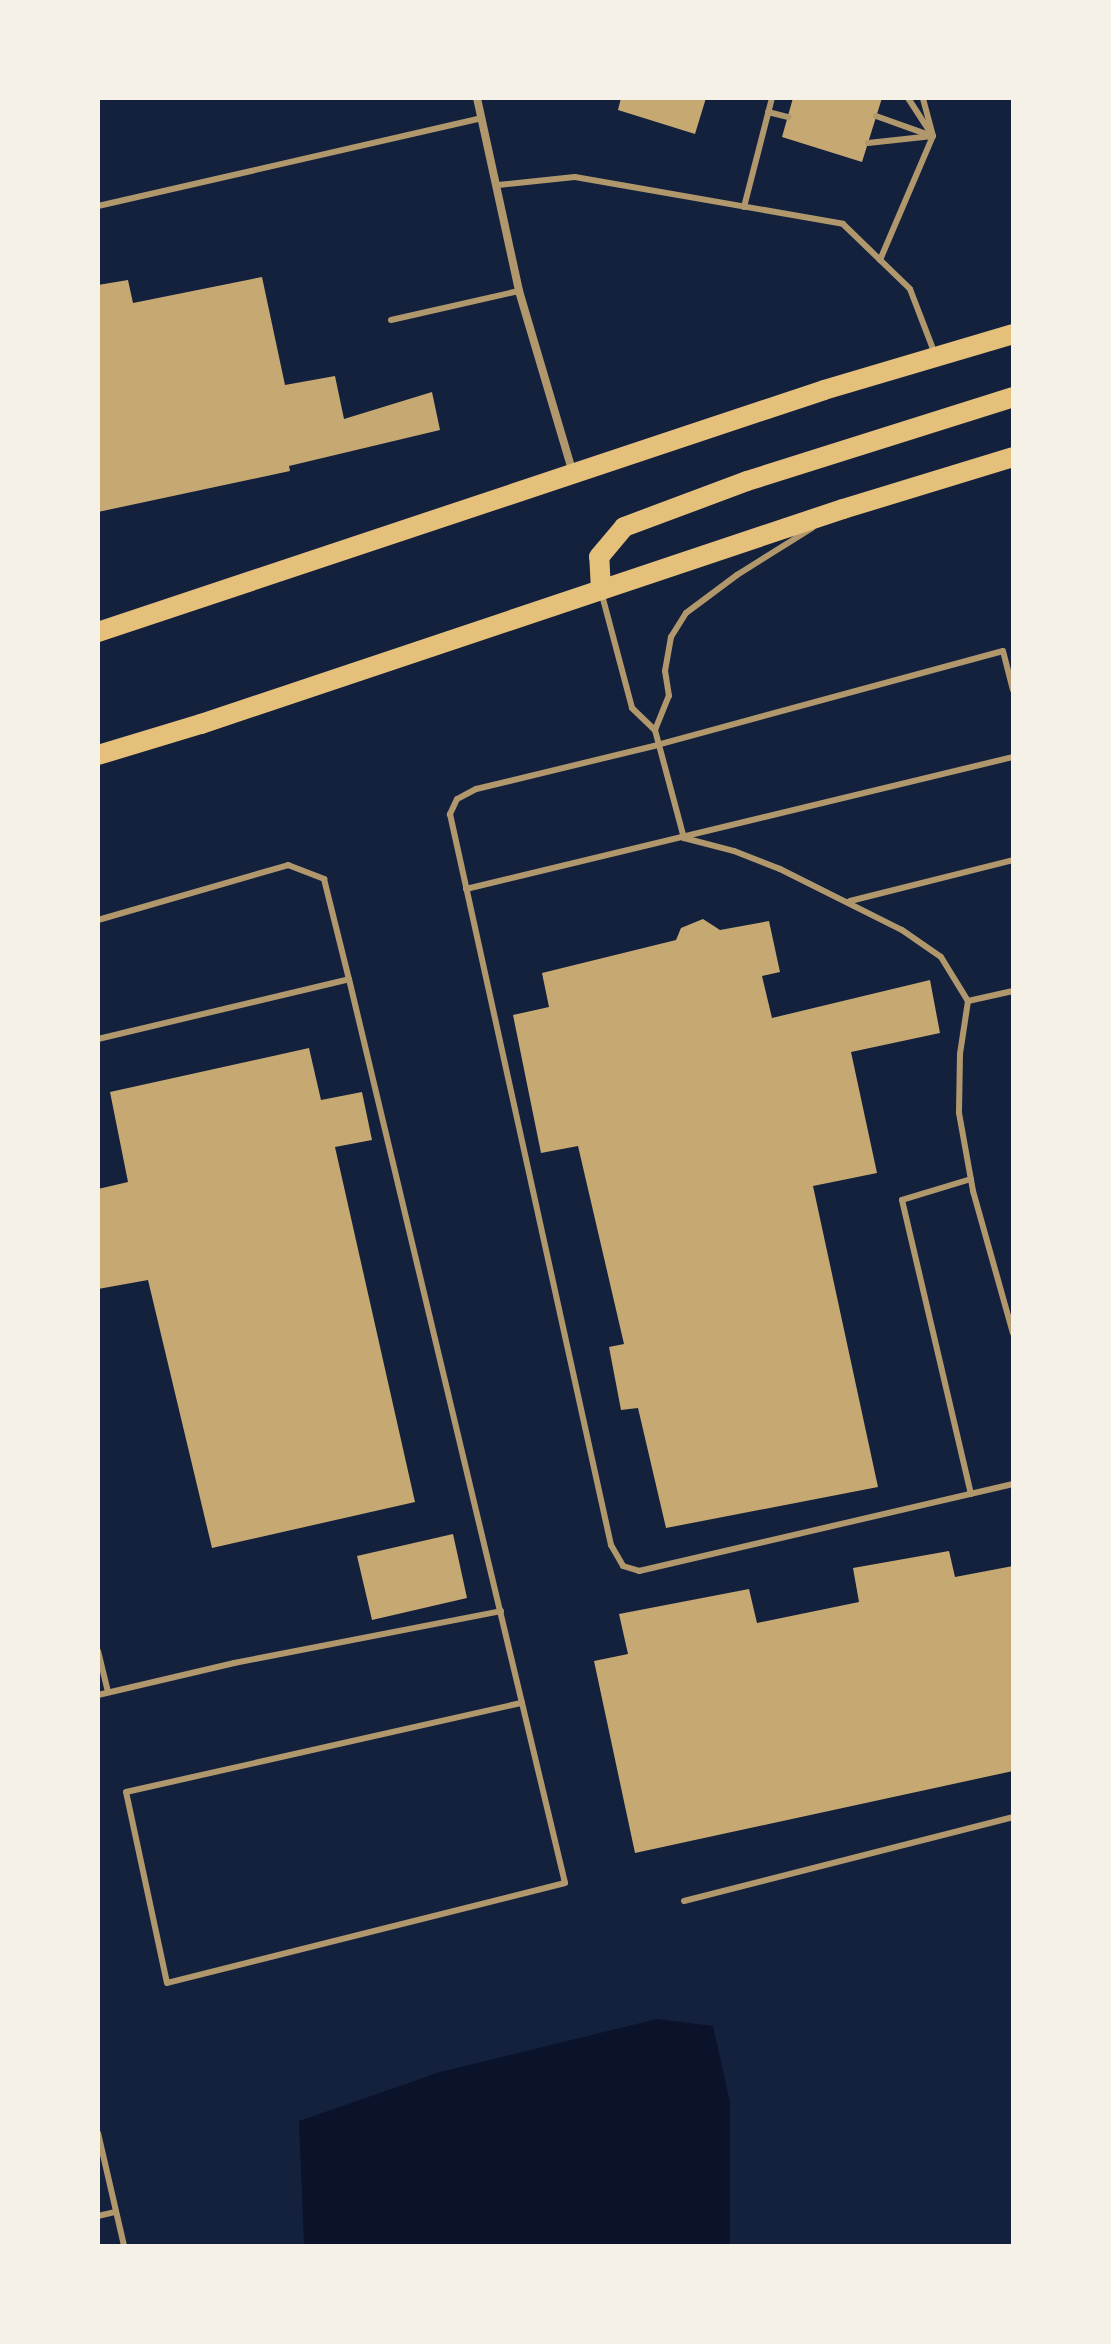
<!DOCTYPE html>
<style>
body{margin:0}
#map{position:relative;width:1111px;height:2344px;overflow:hidden;background:#14213d;font-family:Manrope,sans-serif}
div>[style]{position:absolute}
[style*='--x']{left:calc(var(--x)*1px);top:calc(var(--y)*1px);width:calc(var(--w)*1px);rotate:calc(var(--a)*1deg)}
.water>*{inset:0;background:#0b132b}
.building>*{inset:0;background:#c6a872}
.service>*{height:6px;margin:-3px;padding:0 3px;transform-origin:3px;border-radius:3px;background:#b1986c}
.minor>*{height:8px;margin:-4px;padding:0 4px;transform-origin:4px;border-radius:4px;background:#b1986c}
.primary>*{height:20px;margin:-10px;padding:0 10px;transform-origin:10px;border-radius:10px;background:#e5c07b}
span{translate:-50% -50%;white-space:nowrap;text-align:center;line-height:1.15;-webkit-text-stroke:6px #f6f1e7;paint-order:stroke}
.frame{position:absolute;inset:0;border:100px solid #f6f1e7;pointer-events:none}
</style>
<div id="map">
<div class="water">
<div style="clip-path:polygon(657px 2019px,713px 2026px,730px 2102px,730px 2246px,307px 2246px,304px 2243px,299px 2121px,440px 2072px)"></div>
</div>
<div class="building">
<div style="clip-path:polygon(621px 98px,706px 98px,695px 134px,618px 110px)"></div>
<div style="clip-path:polygon(793px 98px,882px 98px,862px 162px,782px 137px)"></div>
<div style="clip-path:polygon(262px 277px,285px 385px,335px 376px,344px 419px,432px 392px,440px 430px,289px 466px,290px 471px,98px 512px,98px 285px,128px 280px,133px 303px)"></div>
<div style="clip-path:polygon(703px 919px,720px 930px,769px 921px,780px 972px,762px 976px,772px 1018px,930px 980px,940px 1033px,851px 1052px,877px 1173px,813px 1186px,878px 1487px,666px 1528px,638px 1408px,621px 1410px,609px 1347px,624px 1344px,578px 1146px,541px 1153px,513px 1015px,549px 1007px,542px 973px,676px 940px,681px 928px)"></div>
<div style="clip-path:polygon(309px 1048px,321px 1100px,362px 1092px,372px 1140px,335px 1147px,415px 1502px,212px 1548px,148px 1280px,98px 1289px,98px 1189px,128px 1182px,110px 1092px)"></div>
<div style="clip-path:polygon(453px 1534px,467px 1598px,372px 1620px,357px 1556px)"></div>
<div style="clip-path:polygon(949px 1551px,955px 1577px,1013px 1566px,1013px 1771px,635px 1853px,594px 1661px,628px 1654px,619px 1614px,749px 1589px,757px 1623px,859px 1602px,853px 1568px)"></div>
</div>
<div class="service">
<div style="--x:908;--y:98;--w:37;--a:57"></div>
<div style="--x:768;--y:112;--w:21;--a:14"></div>
<div style="--x:876;--y:116;--w:56;--a:19.7"></div>
<div style="--x:868;--y:143;--w:65;--a:-6.1"></div>
<div style="--x:498;--y:185;--w:77;--a:-5.9"></div>
<div style="--x:575;--y:177;--w:272;--a:9.9"></div>
<div style="--x:843;--y:224;--w:93;--a:44.1"></div>
<div style="--x:910;--y:289;--w:70;--a:69"></div>
<div style="--x:98;--y:206;--w:394;--a:-12.9"></div>
<div style="--x:744;--y:207;--w:113;--a:-75.6"></div>
<div style="--x:880;--y:260;--w:135;--a:-66.9"></div>
<div style="--x:933;--y:136;--w:39;--a:-105"></div>
<div style="--x:391;--y:320;--w:131;--a:-12.8"></div>
<div style="--x:602;--y:595;--w:117;--a:75.1"></div>
<div style="--x:632;--y:708;--w:32;--a:44"></div>
<div style="--x:655;--y:730;--w:112;--a:75"></div>
<div style="--x:684;--y:838;--w:52;--a:14.6"></div>
<div style="--x:734;--y:851;--w:49;--a:21.4"></div>
<div style="--x:780;--y:869;--w:136;--a:26.6"></div>
<div style="--x:902;--y:930;--w:47;--a:34.7"></div>
<div style="--x:941;--y:957;--w:52;--a:58.5"></div>
<div style="--x:968;--y:1001;--w:54;--a:98.6"></div>
<div style="--x:960;--y:1054;--w:59;--a:91"></div>
<div style="--x:959;--y:1113;--w:79;--a:79.8"></div>
<div style="--x:973;--y:1191;--w:148;--a:74.3"></div>
<div style="--x:1013;--y:690;--w:40;--a:-104.4"></div>
<div style="--x:1003;--y:651;--w:358;--a:164.8"></div>
<div style="--x:658;--y:745;--w:187;--a:166.4"></div>
<div style="--x:476;--y:789;--w:21;--a:152"></div>
<div style="--x:457;--y:799;--w:17;--a:115"></div>
<div style="--x:450;--y:814;--w:749;--a:77.58"></div>
<div style="--x:611;--y:1545;--w:24;--a:60"></div>
<div style="--x:623;--y:1566;--w:17;--a:17"></div>
<div style="--x:639;--y:1571;--w:384;--a:-13.1"></div>
<div style="--x:655;--y:730;--w:37;--a:-68"></div>
<div style="--x:669;--y:696;--w:25;--a:-99"></div>
<div style="--x:665;--y:671;--w:35;--a:-80"></div>
<div style="--x:671;--y:637;--w:28;--a:-58"></div>
<div style="--x:686;--y:613;--w:64;--a:-36.7"></div>
<div style="--x:737;--y:575;--w:89;--a:-32.1"></div>
<div style="--x:466;--y:889;--w:563;--a:-13.57"></div>
<div style="--x:850;--y:901;--w:168;--a:-14.1"></div>
<div style="--x:98;--y:920;--w:198;--a:-16.1"></div>
<div style="--x:288;--y:865;--w:39;--a:21"></div>
<div style="--x:324;--y:879;--w:103;--a:76"></div>
<div style="--x:968;--y:1001;--w:46;--a:-12.5"></div>
<div style="--x:98;--y:1039;--w:258;--a:-13.4"></div>
<div style="--x:349;--y:979;--w:929;--a:76.56"></div>
<div style="--x:565;--y:1883;--w:410;--a:165.9"></div>
<div style="--x:167;--y:1983;--w:195;--a:-102.1"></div>
<div style="--x:126;--y:1792;--w:406;--a:-12.7"></div>
<div style="--x:971;--y:1179;--w:72;--a:163.1"></div>
<div style="--x:902;--y:1200;--w:302;--a:76.8"></div>
<div style="--x:98;--y:1651;--w:42;--a:76.3"></div>
<div style="--x:98;--y:1695;--w:140;--a:-13.2"></div>
<div style="--x:234;--y:1663;--w:272;--a:-11"></div>
<div style="--x:684;--y:1901;--w:340;--a:-14.3"></div>
<div style="--x:98;--y:2133;--w:116;--a:77"></div>
<div style="--x:98;--y:2216;--w:18;--a:-13"></div>
</div>
<div class="minor">
<div style="--x:477;--y:98;--w:198;--a:77.7"></div>
<div style="--x:519;--y:291;--w:190;--a:73.5"></div>
</div>
<div class="primary">
<div style="--x:601;--y:590;--w:33;--a:-93"></div>
<div style="--x:599;--y:557;--w:39;--a:-50"></div>
<div style="--x:624;--y:527;--w:131;--a:-20.5"></div>
<div style="--x:747;--y:481;--w:279;--a:-17.5"></div>
<div style="--x:98;--y:632;--w:765;--a:-18.43"></div>
<div style="--x:824;--y:390;--w:197;--a:-16.5"></div>
<div style="--x:98;--y:755;--w:108;--a:-16.8"></div>
<div style="--x:201;--y:724;--w:677;--a:-18.52"></div>
<div style="--x:843;--y:509;--w:178;--a:-17"></div>
</div>
<div class="frame"></div>
</div>
